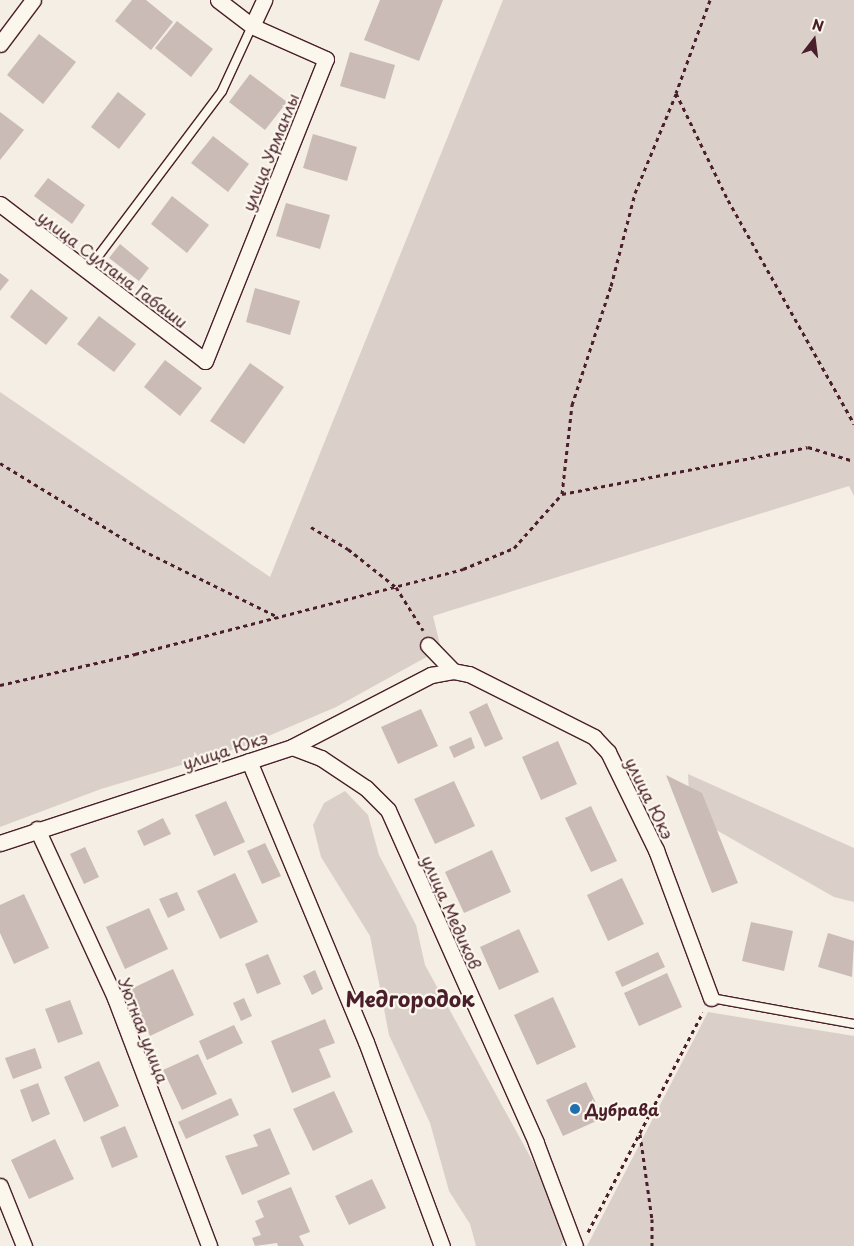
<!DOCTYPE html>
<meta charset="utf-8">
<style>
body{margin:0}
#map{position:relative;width:854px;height:1246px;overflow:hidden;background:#f4eee4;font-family:"Playpen Sans",sans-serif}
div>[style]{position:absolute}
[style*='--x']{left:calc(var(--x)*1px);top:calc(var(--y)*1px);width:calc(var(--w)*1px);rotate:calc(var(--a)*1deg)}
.green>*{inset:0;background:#dbd0c9}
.building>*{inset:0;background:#cabbb6}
.path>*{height:3px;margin-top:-1.5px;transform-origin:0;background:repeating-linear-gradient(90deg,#4a1f2b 0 4px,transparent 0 8px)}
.roads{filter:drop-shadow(1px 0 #4a1f2b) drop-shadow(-1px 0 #4a1f2b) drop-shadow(0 1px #4a1f2b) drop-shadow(0 -1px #4a1f2b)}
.service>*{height:8px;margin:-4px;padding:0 4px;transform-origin:4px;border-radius:4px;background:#fbf7ec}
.minor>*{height:15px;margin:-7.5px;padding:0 7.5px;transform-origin:7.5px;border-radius:7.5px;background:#fbf7ec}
.dots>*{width:14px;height:14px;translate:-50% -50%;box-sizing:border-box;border:2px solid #fbf7ec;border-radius:50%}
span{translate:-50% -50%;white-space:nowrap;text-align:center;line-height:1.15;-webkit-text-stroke:4.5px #fbf7ec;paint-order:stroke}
.street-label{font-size:16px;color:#4a1f2b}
.poi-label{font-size:16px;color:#4a1f2b;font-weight:700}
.left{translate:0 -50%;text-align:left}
.district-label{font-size:21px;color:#4a1f2b;font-weight:700}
.north{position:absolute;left:789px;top:15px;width:50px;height:50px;-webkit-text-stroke:4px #fbf7ec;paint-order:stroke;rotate:15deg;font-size:14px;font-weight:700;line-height:20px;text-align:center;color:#4a1f2b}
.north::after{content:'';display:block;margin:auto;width:18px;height:22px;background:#4a1f2b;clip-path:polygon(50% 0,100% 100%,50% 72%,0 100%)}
</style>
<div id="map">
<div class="green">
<div style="clip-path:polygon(503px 0,854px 0,854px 496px,849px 486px,433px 616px,441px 649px,336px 707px,245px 746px,101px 789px,0 827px,0 392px,270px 577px)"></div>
<div style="clip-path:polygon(688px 774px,854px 848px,854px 902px,834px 897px,690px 815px)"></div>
<div style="clip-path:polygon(345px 791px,368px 815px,379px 855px,416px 925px,425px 965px,560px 1211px,564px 1239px,561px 1246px,476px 1246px,470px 1224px,449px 1191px,430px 1123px,389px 1035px,370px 936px,321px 857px,313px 825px,324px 803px)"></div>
<div style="clip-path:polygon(708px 1012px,854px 1036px,854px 1246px,587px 1246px)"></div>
</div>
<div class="building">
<div style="clip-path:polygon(132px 0,146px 0,173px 22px,151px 50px,115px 21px)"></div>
<div style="clip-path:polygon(380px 0,443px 0,419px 61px,364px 40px)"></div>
<div style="clip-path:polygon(177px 21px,213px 49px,191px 77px,155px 48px)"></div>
<div style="clip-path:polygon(39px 34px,76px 62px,43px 104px,7px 75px)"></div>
<div style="clip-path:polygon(350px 52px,395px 65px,385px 99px,340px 86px)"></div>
<div style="clip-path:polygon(250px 74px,287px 102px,265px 130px,229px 102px)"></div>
<div style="clip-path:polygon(118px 92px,146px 114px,119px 149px,91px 127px)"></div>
<div style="clip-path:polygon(0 112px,24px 130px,0 160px)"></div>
<div style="clip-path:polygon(313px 134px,357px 147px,347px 181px,303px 168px)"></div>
<div style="clip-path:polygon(213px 136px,249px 164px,228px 192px,191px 163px)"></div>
<div style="clip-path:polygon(48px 178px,85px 205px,72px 224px,34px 196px)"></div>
<div style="clip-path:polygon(172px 196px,209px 225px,187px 253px,151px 224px)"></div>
<div style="clip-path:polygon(286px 203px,330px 215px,320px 249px,276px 236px)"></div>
<div style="clip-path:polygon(120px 244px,149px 268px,139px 281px,109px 258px)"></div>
<div style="clip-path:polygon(0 273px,9px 280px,0 291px)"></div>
<div style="clip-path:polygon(255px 288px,300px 301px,290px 335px,246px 322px)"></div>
<div style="clip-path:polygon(31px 289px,68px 318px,46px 345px,10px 317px)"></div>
<div style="clip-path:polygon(99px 316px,136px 344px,114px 372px,77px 344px)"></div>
<div style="clip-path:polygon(165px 360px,202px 388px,180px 416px,144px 387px)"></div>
<div style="clip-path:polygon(250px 363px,284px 387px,244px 444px,210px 421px)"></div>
<div style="clip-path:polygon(487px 703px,503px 739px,485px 747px,469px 712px)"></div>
<div style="clip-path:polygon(421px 709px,438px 746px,398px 764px,381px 727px)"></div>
<div style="clip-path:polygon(471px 737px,475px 748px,454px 758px,449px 747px)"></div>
<div style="clip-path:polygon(558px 741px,577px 784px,541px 800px,522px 757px)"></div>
<div style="clip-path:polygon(666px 775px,702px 793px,738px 883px,712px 893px)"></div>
<div style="clip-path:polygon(454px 781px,475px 826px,435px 844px,414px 799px)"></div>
<div style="clip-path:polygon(226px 801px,245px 842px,214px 856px,195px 815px)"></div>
<div style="clip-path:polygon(591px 806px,617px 861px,591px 872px,565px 818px)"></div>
<div style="clip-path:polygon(163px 818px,171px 834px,144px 846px,137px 831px)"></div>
<div style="clip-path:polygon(265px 843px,281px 876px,262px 884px,247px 851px)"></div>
<div style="clip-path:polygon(85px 847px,99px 877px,84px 884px,70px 854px)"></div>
<div style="clip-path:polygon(492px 850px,511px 892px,464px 913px,445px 872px)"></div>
<div style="clip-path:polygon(235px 873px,258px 922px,220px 939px,197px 891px)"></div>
<div style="clip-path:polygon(622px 878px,644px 924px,608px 941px,587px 895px)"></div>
<div style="clip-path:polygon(177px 892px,185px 910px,168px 918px,159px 899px)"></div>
<div style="clip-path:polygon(24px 894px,49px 948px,14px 964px,0 933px,0 905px)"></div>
<div style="clip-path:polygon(149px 908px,168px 949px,125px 969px,106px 927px)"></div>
<div style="clip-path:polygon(751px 922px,793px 931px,784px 971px,742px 961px)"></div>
<div style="clip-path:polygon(519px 929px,539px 972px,499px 990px,480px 947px)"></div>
<div style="clip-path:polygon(828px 933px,854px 941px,852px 977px,818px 967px)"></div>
<div style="clip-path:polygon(658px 952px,665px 967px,622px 987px,615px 972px)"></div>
<div style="clip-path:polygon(268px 954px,281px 984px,257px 994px,245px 964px)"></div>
<div style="clip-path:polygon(173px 969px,194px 1015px,150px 1036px,129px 990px)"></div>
<div style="clip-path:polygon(315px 970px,323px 989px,312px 995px,303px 976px)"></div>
<div style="clip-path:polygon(667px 973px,682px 1007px,639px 1026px,624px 993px)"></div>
<div style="clip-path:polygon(553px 997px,576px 1047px,537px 1065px,514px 1015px)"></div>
<div style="clip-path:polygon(244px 998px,252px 1016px,241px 1021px,233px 1003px)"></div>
<div style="clip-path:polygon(70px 1000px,83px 1034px,58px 1043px,45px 1009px)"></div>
<div style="clip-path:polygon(325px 1019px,335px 1043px,319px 1049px,331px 1077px,292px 1093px,271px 1041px)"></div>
<div style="clip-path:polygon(234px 1025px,243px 1043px,207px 1060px,199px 1041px)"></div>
<div style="clip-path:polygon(35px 1048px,42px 1068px,13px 1079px,5px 1058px)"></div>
<div style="clip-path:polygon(198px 1054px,217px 1094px,182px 1110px,163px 1070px)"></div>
<div style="clip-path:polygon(99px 1061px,119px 1106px,84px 1122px,64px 1077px)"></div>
<div style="clip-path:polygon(586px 1082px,603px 1118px,563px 1136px,546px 1100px)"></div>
<div style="clip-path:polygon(38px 1083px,50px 1114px,32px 1122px,20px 1090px)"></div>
<div style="clip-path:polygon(334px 1091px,353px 1132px,313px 1151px,293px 1109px)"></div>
<div style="clip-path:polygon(231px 1098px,239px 1115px,186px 1139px,178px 1122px)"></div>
<div style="clip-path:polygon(125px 1126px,138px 1157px,112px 1168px,100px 1137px)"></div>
<div style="clip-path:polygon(270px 1128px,290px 1174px,242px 1195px,225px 1156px,258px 1146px,253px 1135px)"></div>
<div style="clip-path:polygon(55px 1139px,74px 1179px,29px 1199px,11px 1160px)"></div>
<div style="clip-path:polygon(372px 1179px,386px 1208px,349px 1225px,335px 1196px)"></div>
<div style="clip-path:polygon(291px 1187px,310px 1232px,299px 1236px,304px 1246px,278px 1246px,277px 1243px,255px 1246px,252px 1238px,261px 1235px,255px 1221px,264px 1217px,257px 1201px)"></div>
</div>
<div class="path">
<div style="--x:710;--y:0;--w:99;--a:110.1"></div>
<div style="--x:676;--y:93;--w:119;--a:64.1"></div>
<div style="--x:728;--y:200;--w:257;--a:60.6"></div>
<div style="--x:0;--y:463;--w:167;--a:31.5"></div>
<div style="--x:142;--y:550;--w:152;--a:26.2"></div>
<div style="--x:562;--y:494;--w:90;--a:-83.6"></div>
<div style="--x:572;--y:405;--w:125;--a:-71.9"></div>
<div style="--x:611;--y:286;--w:96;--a:-75.5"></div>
<div style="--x:635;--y:193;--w:107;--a:-67.5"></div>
<div style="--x:311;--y:527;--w:43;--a:30.7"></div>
<div style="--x:348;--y:549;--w:61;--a:38.4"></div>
<div style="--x:396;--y:587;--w:51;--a:57.9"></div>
<div style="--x:0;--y:685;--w:139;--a:-12.9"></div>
<div style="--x:135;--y:654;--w:339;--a:-14.5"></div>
<div style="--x:463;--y:569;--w:55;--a:-22.4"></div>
<div style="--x:514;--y:548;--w:72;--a:-48.4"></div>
<div style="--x:562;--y:494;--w:250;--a:-10.8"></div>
<div style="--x:808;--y:447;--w:48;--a:16.9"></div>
<div style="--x:640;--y:1134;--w:86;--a:82"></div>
<div style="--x:652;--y:1219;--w:27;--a:90"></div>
<div style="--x:588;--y:1232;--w:248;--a:-62.4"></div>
</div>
<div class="roads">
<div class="service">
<div style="--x:87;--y:271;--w:225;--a:-53.1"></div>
<div style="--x:222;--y:91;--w:72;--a:-65.2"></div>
<div style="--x:711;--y:998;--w:145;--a:10.3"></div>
</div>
<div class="minor">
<div style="--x:218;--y:0;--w:43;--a:37.4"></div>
<div style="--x:0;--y:44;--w:55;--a:-53.1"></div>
<div style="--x:0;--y:204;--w:258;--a:37.4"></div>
<div style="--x:205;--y:361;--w:325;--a:-68.2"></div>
<div style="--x:326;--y:59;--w:81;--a:-156"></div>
<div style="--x:252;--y:26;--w:29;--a:-65"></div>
<div style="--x:428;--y:645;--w:36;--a:46"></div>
<div style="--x:292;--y:747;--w:31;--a:21"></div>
<div style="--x:321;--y:758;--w:54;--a:33.7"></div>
<div style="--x:366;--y:788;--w:31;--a:45"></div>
<div style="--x:388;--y:810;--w:364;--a:66"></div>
<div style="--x:536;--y:1143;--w:110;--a:69.3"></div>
<div style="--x:249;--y:761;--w:304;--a:67.4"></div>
<div style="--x:366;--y:1042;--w:218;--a:69.6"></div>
<div style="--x:37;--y:829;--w:186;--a:65.2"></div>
<div style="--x:115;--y:998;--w:265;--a:69.2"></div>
<div style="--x:0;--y:843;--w:307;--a:-18.2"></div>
<div style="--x:292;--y:747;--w:157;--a:-27.4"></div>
<div style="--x:431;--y:675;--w:22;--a:-10"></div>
<div style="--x:453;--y:671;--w:16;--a:11"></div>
<div style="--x:469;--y:674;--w:140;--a:26.7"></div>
<div style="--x:594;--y:737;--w:21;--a:47"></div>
<div style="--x:608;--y:752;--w:109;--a:63.9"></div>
<div style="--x:656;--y:850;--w:158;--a:69.6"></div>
<div style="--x:0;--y:1186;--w:65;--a:68.2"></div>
</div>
</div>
<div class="dots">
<div style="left:575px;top:1109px;background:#1f6fb2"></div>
</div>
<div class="street-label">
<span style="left:270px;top:152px;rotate:-68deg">улица Урманлы</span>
<span style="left:113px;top:269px;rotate:37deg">улица Султана Габаши</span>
<span style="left:225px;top:750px;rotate:-18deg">улица Юкэ</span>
<span style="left:650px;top:798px;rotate:64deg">улица Юкэ</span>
<span style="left:452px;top:912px;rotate:66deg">улица Медиков</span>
<span style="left:144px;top:1030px;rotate:69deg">Уютная улица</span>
</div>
<div class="poi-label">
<span class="left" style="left:585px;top:1109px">Дубрава</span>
</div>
<div class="district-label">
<span style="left:410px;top:998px">Медгородок</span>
</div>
<div class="north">N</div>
</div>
